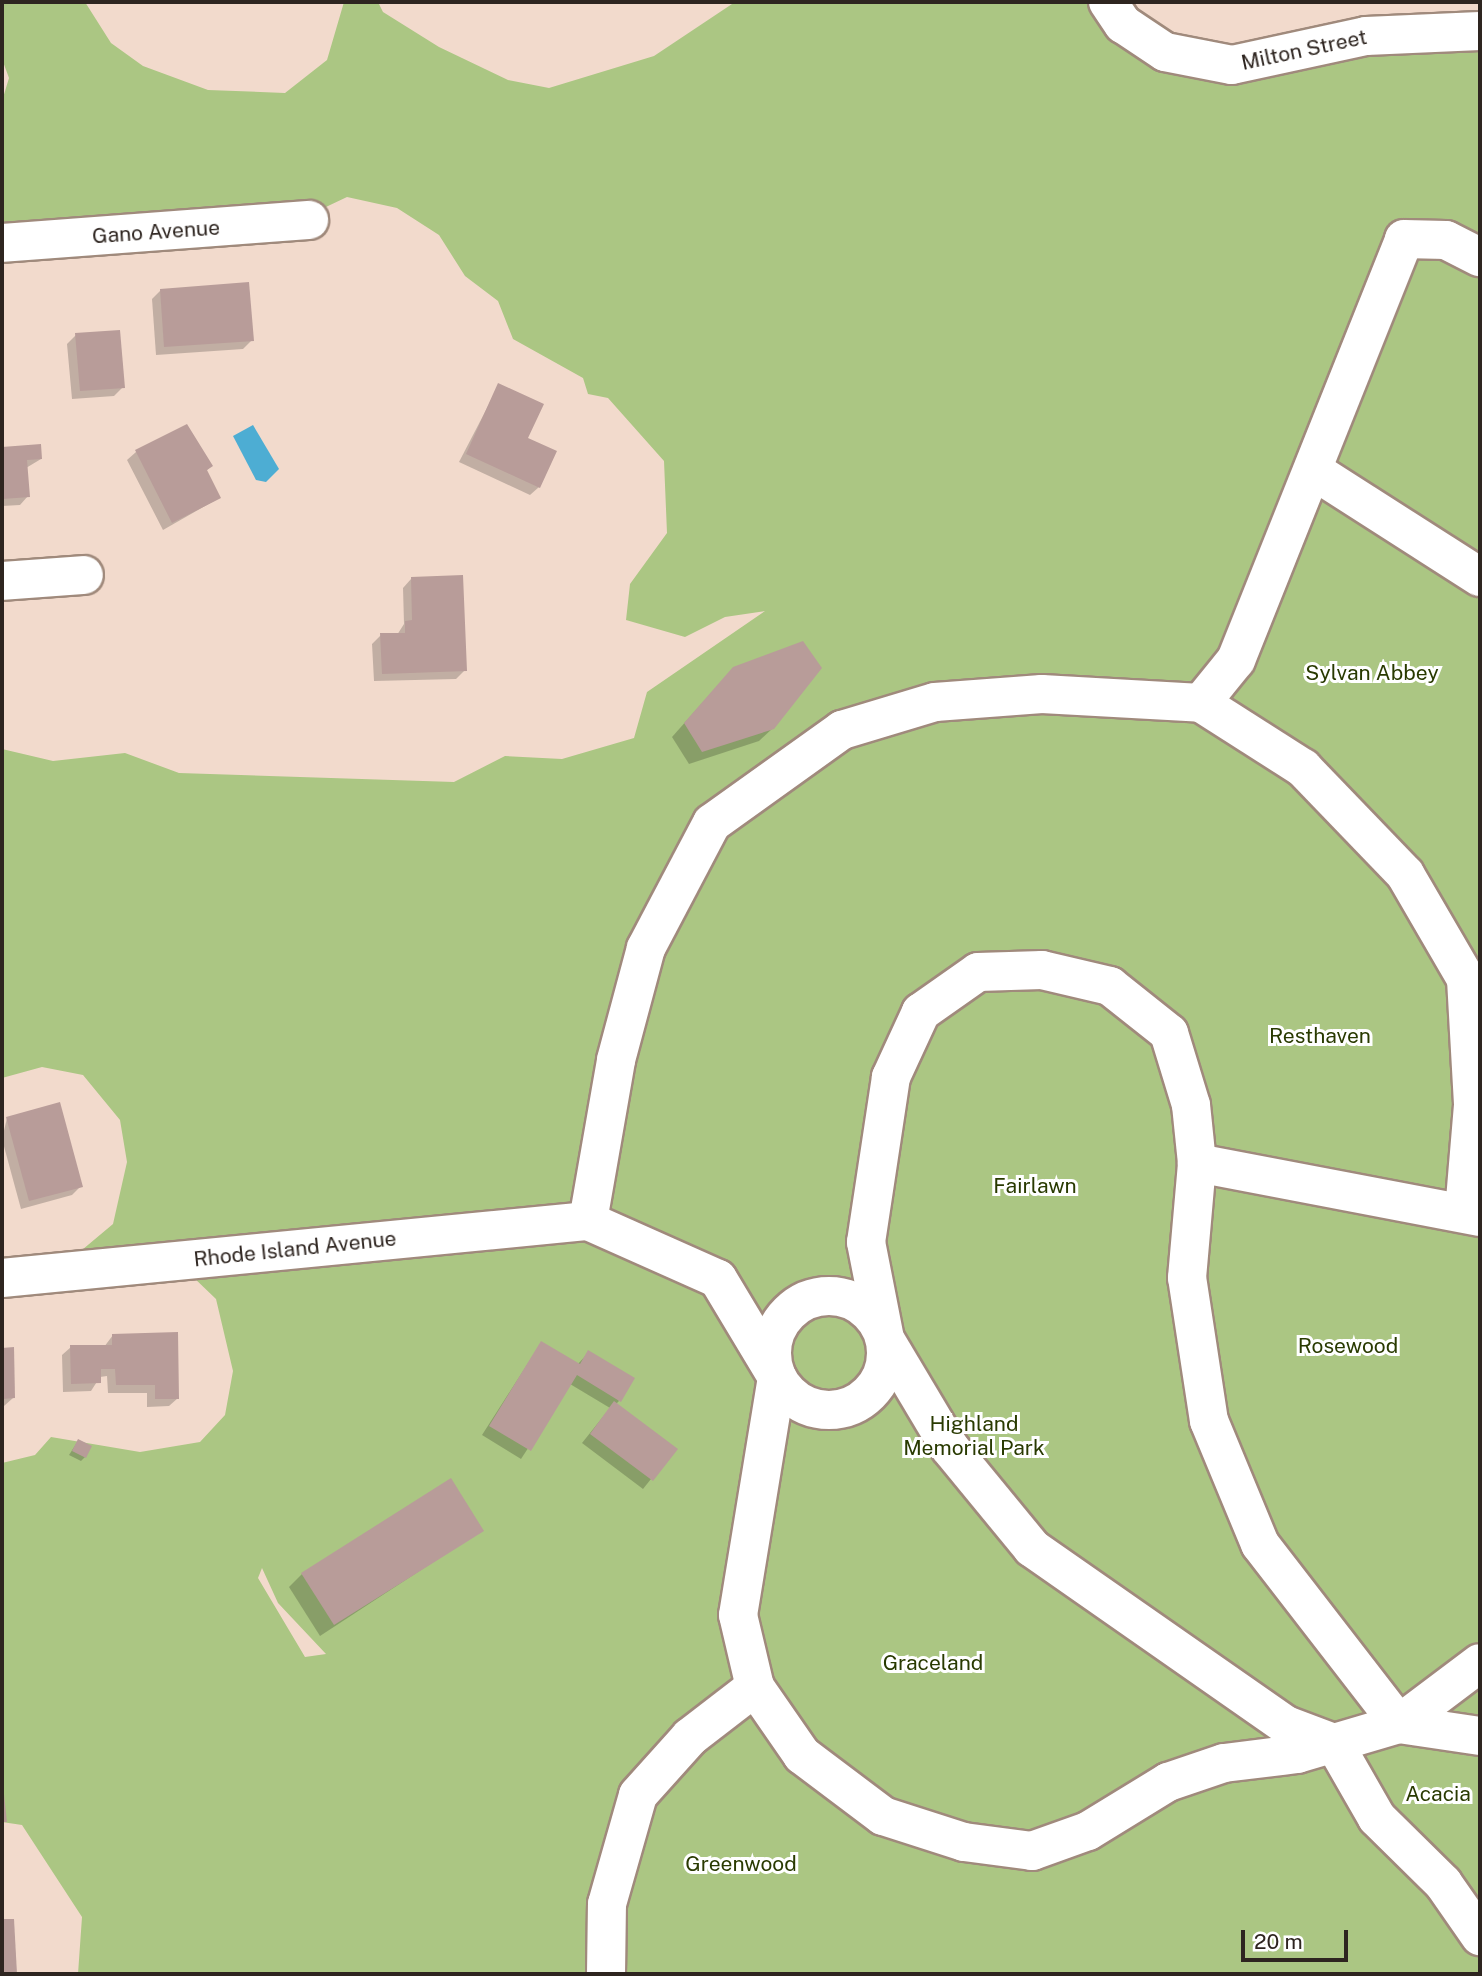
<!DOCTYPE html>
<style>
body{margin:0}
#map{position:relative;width:1482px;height:1976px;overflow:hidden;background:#f2dacc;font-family:"Public Sans",sans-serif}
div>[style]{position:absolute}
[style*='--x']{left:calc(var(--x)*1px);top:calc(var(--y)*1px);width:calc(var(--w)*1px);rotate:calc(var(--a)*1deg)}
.green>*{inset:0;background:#abc683}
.water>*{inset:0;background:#4dadd3}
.shadow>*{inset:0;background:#0003}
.building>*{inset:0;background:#b89c99}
.roads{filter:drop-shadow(2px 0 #a08a7c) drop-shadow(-2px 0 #a08a7c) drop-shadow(0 2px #a08a7c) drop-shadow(0 -2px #a08a7c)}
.minor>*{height:38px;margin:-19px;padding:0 19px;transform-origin:19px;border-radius:19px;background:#fff}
.minor>.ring{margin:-19px;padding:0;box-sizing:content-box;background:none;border:38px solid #fff;border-radius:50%}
span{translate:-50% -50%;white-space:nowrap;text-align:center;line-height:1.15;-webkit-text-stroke:6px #fff;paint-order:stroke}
.street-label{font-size:21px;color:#2e2520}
.park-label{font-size:21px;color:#293a01}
.frame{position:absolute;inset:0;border:4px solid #2e2520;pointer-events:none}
.scale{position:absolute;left:1241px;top:1930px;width:107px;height:32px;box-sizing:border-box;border:4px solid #2e2520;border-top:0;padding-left:9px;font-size:21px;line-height:24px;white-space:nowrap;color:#2e2520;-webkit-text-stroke:5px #fff;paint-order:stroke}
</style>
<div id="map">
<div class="green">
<div style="clip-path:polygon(evenodd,2px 2px,85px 2px,111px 43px,143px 66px,208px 90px,285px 93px,327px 60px,344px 2px,378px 2px,383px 12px,439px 47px,508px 80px,549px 88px,654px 56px,735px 2px,1131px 2px,1169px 36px,1205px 55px,1480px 44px,1480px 1974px,78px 1974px,82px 1917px,22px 1825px,2px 1822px,2px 1463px,35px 1455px,51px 1437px,140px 1452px,200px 1442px,225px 1415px,233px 1371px,216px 1299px,191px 1275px,76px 1255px,113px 1224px,127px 1162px,120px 1120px,83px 1075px,42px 1067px,2px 1078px,2px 749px,53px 761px,125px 753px,179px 773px,454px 782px,505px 756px,562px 759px,634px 738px,647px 692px,765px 611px,725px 617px,685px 637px,626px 620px,630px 584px,667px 533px,664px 461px,608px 398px,588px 394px,583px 378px,513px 339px,498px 301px,465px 276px,439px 235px,397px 208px,347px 197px,309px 215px,2px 241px,2px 101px,9px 78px,2px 59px,2px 2px,262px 1568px,278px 1603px,326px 1654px,305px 1657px,258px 1578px,262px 1568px)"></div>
</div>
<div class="water">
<div style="clip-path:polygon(253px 425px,279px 469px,266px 482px,256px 480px,233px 436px)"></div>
</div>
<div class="shadow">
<div style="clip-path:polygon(161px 290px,252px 340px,243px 349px,156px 355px,152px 299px)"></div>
<div style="clip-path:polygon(76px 335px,123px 387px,114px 396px,72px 399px,67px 344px)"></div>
<div style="clip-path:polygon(499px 385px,526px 439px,539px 487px,530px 495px,459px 462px)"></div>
<div style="clip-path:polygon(40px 446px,41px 459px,26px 468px,28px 496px,20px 505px,2px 506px,2px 449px)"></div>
<div style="clip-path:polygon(136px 452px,211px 466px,206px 471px,219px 498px,163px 530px,127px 460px)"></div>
<div style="clip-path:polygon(411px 579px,465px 670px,456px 679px,374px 681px,372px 644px,381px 635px,397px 635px,404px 624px,403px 588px)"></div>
<div style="clip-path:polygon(720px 683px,773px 728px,759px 741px,689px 764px,672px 737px)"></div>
<div style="clip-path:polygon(7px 1118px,81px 1186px,72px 1195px,21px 1209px,2px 1139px)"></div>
<div style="clip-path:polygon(113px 1335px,178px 1398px,169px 1406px,147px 1407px,147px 1393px,108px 1393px,107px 1376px,100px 1377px,91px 1391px,63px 1392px,62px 1355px,71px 1347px,104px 1347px)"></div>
<div style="clip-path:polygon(541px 1343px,577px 1365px,589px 1352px,619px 1401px,616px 1404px,675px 1449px,643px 1489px,582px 1443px,610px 1408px,570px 1384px,521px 1459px,482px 1435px)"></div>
<div style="clip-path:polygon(2px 1349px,12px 1349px,13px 1398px,4px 1406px)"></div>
<div style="clip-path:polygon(78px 1441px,85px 1457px,81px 1461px,69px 1455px)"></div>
<div style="clip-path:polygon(482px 1530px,320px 1636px,289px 1587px,302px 1574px)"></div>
</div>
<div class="building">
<div style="clip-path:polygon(249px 282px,254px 341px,164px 347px,160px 289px)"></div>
<div style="clip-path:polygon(120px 330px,125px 388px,80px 391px,75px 333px)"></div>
<div style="clip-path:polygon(498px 383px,544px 404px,528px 438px,557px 451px,540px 488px,466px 454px)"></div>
<div style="clip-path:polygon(187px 424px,213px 466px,207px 470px,221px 498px,172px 523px,135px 450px)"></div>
<div style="clip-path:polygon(41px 444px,42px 459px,27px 460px,30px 497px,2px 499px,2px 447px)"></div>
<div style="clip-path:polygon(463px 575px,467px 671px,382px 674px,380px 633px,405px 633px,405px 621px,412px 620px,411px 577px)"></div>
<div style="clip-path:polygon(803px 641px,822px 668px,774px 729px,702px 752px,684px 723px,733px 667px)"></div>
<div style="clip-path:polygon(60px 1102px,83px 1187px,29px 1201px,6px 1117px)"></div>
<div style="clip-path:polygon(178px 1332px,179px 1399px,155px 1399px,155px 1385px,116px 1385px,115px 1369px,101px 1369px,101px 1383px,71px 1384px,70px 1345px,112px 1345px,112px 1334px)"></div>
<div style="clip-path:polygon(541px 1341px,580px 1364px,588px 1350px,635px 1378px,621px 1402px,577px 1375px,531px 1451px,489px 1426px)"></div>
<div style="clip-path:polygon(14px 1347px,15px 1398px,2px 1399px,2px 1348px)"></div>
<div style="clip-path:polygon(614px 1401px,678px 1449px,653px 1481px,590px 1434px)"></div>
<div style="clip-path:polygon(78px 1439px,92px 1446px,86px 1458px,72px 1451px)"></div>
<div style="clip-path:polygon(451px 1478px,484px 1531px,334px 1625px,301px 1573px)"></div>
<div style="clip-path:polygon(2px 1775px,7px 1822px,2px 1822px)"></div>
<div style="clip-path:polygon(2px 1919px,14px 1919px,17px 1974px,2px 1974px)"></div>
</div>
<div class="roads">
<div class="minor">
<div style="--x:1108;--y:2;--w:27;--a:56"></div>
<div style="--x:1123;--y:24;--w:50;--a:33.7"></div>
<div style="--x:1165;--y:52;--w:68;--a:11"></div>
<div style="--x:1232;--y:65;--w:137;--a:-12.2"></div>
<div style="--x:1366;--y:36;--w:114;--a:-2.5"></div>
<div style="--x:2;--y:243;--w:308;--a:-4.3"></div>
<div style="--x:1314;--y:471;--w:197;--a:32.6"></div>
<div style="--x:2;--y:581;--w:82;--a:-4.2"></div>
<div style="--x:1201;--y:703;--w:55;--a:-50.9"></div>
<div style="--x:1236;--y:660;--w:453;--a:-68.2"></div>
<div style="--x:1404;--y:239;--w:42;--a:1.4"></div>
<div style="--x:1446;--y:240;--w:38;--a:27"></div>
<div style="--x:1197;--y:1163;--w:288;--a:10.8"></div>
<div style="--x:588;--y:1221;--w:163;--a:-80.1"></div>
<div style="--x:616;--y:1060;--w:116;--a:-75"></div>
<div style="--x:646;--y:948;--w:141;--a:-62.2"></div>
<div style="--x:712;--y:823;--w:160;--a:-35.6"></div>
<div style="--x:842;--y:730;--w:97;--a:-16.8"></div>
<div style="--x:935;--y:702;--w:107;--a:-4.3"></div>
<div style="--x:1042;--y:694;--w:159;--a:3.2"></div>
<div style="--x:1201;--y:703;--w:121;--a:32.5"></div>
<div style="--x:1303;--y:768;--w:147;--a:46.1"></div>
<div style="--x:1405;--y:874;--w:121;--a:59.8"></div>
<div style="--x:1466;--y:979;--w:126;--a:86.8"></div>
<div style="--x:1473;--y:1105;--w:108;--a:94.8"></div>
<div style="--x:2;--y:1278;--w:589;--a:-5.56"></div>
<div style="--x:588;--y:1221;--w:142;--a:24"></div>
<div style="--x:718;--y:1279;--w:114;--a:59"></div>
<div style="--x:777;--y:1377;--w:241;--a:99.3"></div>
<div style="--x:738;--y:1615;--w:74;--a:76.7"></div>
<div style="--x:755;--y:1687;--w:83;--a:55.3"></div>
<div style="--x:802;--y:1755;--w:101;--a:37"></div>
<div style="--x:883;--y:1816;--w:85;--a:17.8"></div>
<div style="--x:964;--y:1842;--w:69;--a:7.5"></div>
<div style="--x:1032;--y:1851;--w:59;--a:-19.7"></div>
<div style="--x:1088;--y:1831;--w:94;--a:-31.5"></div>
<div style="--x:1168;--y:1782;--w:59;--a:-18.7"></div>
<div style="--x:1224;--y:1763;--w:74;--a:-7"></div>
<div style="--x:1297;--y:1754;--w:106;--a:-16.4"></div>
<div style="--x:1399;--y:1724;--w:101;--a:-37"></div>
<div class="ring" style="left:772px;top:1296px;width:76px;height:76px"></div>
<div style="--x:1480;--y:1736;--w:82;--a:-171.6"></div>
<div style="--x:1399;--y:1724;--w:227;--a:-127.7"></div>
<div style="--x:1260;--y:1544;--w:133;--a:-112.5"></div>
<div style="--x:1209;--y:1421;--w:145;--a:-98.7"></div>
<div style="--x:1187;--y:1278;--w:115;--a:-85"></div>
<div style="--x:1197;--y:1163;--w:58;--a:-95.9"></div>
<div style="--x:1191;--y:1105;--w:75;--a:-107"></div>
<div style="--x:1169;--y:1033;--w:75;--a:-141.5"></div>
<div style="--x:1110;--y:986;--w:70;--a:-166.8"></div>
<div style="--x:1042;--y:970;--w:64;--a:178.2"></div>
<div style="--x:978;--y:972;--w:70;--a:144.9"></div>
<div style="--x:921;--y:1012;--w:72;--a:114.8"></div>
<div style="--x:891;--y:1077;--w:167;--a:98.6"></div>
<div style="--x:866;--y:1242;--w:99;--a:78.9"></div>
<div style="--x:885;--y:1339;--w:127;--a:59.2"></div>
<div style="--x:950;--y:1448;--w:129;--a:50.6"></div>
<div style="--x:1032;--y:1548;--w:310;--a:34.9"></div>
<div style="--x:1286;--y:1725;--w:51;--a:20.6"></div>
<div style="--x:1334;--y:1743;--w:86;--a:60.2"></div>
<div style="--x:1377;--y:1818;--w:93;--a:44.6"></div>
<div style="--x:1443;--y:1883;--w:65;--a:55.1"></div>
<div style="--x:606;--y:1974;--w:70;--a:-89.2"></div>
<div style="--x:607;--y:1904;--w:113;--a:-74.1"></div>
<div style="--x:638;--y:1795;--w:78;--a:-48.1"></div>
<div style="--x:690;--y:1737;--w:82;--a:-37.6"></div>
</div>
</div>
<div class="street-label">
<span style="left:1304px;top:50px;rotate:-12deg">Milton Street</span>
<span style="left:156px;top:232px;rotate:-4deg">Gano Avenue</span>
<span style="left:295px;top:1249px;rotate:-6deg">Rhode Island Avenue</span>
</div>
<div class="park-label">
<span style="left:1372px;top:673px">Sylvan Abbey</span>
<span style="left:1320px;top:1036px">Resthaven</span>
<span style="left:1035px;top:1186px">Fairlawn</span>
<span style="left:1348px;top:1346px">Rosewood</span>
<span style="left:974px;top:1436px">Highland<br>Memorial Park</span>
<span style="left:933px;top:1663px">Graceland</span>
<span style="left:1438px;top:1794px">Acacia</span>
<span style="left:741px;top:1864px">Greenwood</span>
</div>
<div class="frame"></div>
<div class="scale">20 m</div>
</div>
